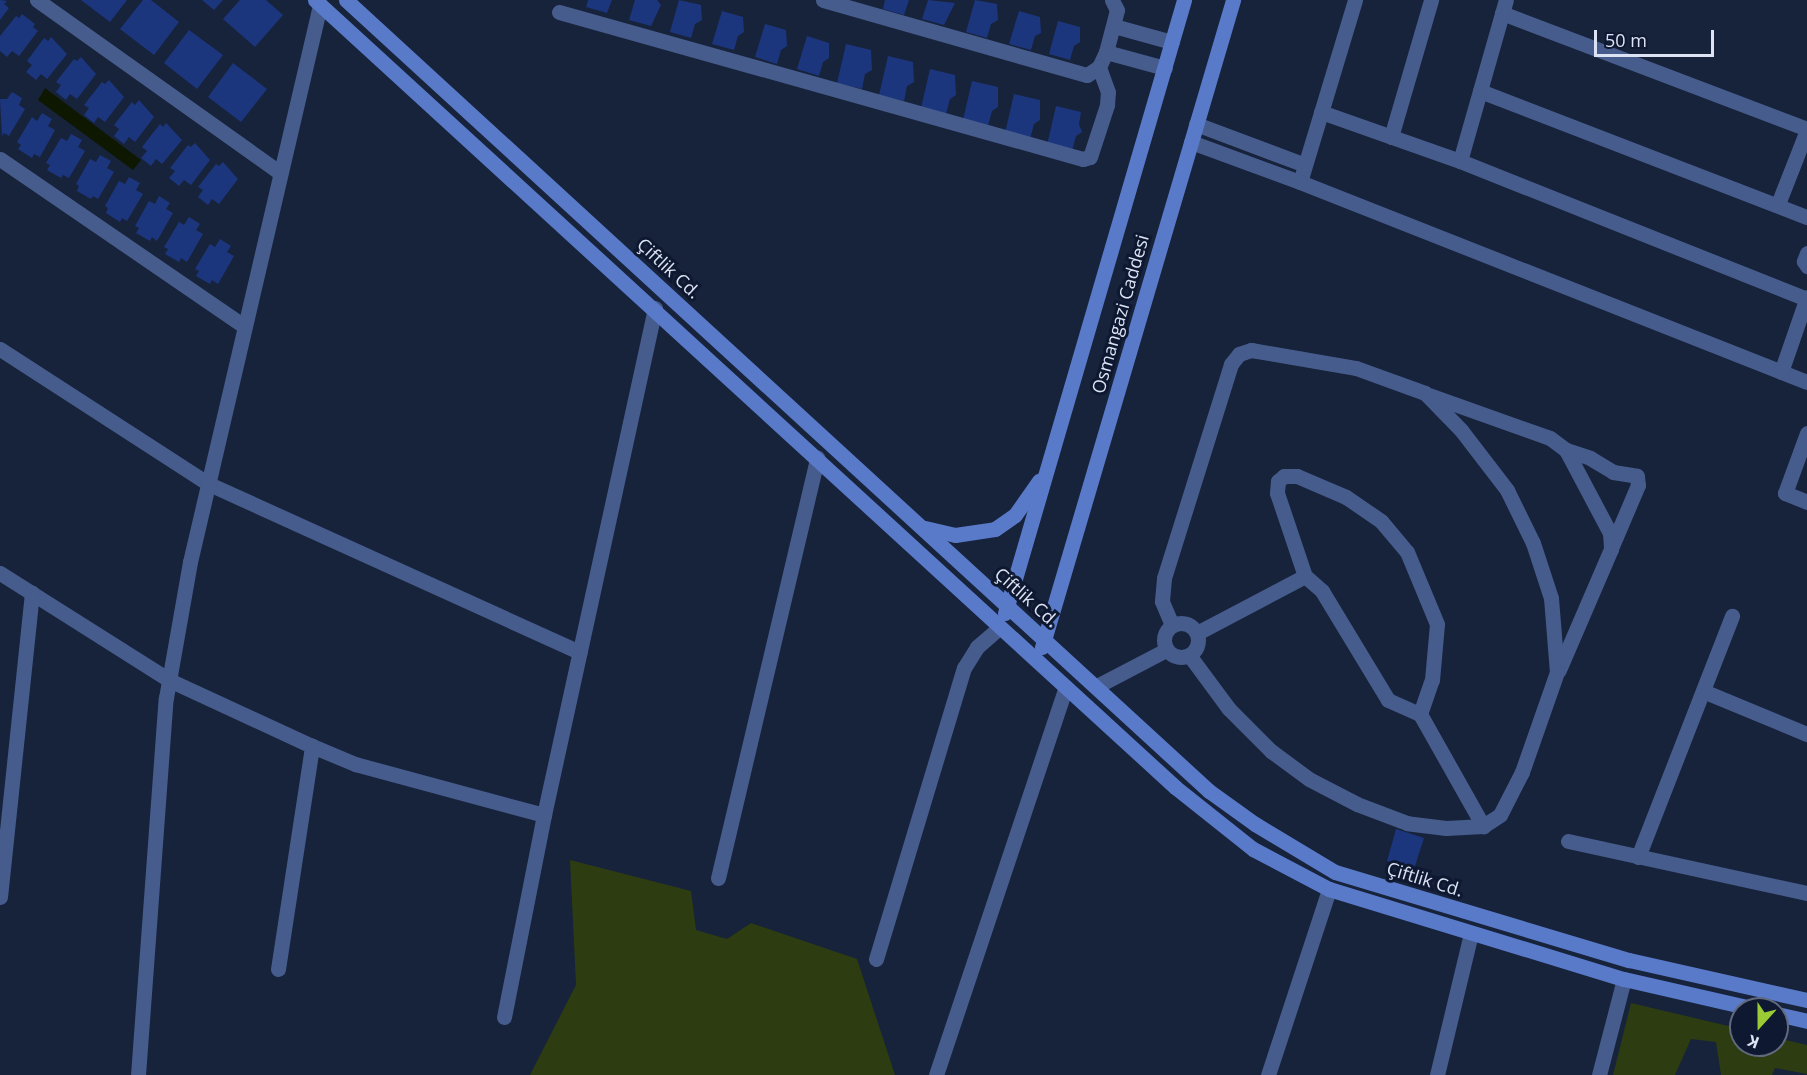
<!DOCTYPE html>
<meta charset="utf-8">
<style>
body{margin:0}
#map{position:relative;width:1807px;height:1075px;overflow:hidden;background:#17223b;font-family:"Open Sans",sans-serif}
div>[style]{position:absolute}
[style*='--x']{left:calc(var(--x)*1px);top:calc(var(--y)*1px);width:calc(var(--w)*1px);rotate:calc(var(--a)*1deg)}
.green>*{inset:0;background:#2d3d11}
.water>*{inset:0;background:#0e1800}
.building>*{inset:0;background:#1c367e}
.street>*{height:15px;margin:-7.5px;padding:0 7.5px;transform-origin:7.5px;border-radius:7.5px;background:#465c8c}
.street>.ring{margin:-7.5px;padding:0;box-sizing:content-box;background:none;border:15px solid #465c8c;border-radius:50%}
.secondary>*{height:15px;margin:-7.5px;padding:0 7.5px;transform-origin:7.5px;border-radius:7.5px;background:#597ac9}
span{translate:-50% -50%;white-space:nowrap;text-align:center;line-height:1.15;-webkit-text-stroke:6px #0e1830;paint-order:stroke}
.street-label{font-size:18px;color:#dbe3f4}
.north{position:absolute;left:1729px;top:997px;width:60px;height:60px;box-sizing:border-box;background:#0e1830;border:2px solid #60697e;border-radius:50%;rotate:201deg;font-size:16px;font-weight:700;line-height:24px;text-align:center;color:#dbe3f4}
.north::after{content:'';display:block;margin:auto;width:21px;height:27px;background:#9acb35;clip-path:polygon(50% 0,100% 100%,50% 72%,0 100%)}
.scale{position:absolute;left:1594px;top:30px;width:120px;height:27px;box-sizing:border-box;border:3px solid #dbe3f4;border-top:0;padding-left:8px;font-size:18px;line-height:21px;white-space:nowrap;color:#dbe3f4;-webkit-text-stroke:4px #0e1830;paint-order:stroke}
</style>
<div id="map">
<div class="green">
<div style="clip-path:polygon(570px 860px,691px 891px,696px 930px,727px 939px,751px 923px,857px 959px,895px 1075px,530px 1075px,576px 985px)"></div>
<div style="clip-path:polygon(1631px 1003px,1741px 1029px,1741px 1045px,1777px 1045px,1777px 1038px,1807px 1045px,1807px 1074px,1775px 1068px,1772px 1075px,1721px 1075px,1716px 1042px,1691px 1039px,1675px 1075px,1613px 1075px)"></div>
</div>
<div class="water">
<div style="clip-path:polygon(45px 88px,141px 160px,133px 170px,38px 100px)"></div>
</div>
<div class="building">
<div style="clip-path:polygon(0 0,7px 1px,4px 4px,9px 8px,0 20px)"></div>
<div style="clip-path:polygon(81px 0,127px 0,110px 22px)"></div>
<div style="clip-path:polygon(143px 0,151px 0,179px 22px,154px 55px,120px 29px)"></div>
<div style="clip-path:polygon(202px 0,223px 0,214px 10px)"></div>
<div style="clip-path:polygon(240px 0,266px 0,283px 15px,255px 47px,223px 19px)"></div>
<div style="clip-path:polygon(588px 0,612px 0,607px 13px,586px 7px)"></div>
<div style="clip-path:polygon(635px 0,657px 0,661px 5px,651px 26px,629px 20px)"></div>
<div style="clip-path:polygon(679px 0,701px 5px,702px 20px,695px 24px,691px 38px,670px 32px)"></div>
<div style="clip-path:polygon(885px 0,909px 0,904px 15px,883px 9px)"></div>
<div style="clip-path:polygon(928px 0,955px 3px,944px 25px,922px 19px)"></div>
<div style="clip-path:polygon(975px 0,997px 4px,998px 20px,991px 24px,987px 38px,966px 32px)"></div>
<div style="clip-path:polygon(722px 11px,743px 17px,744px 32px,738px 36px,734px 50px,712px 44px)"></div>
<div style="clip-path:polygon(1019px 11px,1040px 17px,1041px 33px,1035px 36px,1031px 50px,1009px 44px)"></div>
<div style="clip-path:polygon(22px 14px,35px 24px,33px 27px,38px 31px,19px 56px,12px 51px,7px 57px,0 51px,0 36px,16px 16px,19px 18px)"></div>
<div style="clip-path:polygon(1058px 21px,1080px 27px,1080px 42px,1074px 46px,1070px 60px,1049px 54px)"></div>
<div style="clip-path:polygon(765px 24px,786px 30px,787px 46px,781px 50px,777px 64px,755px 57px)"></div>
<div style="clip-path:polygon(189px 30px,223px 55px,197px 89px,164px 63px)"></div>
<div style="clip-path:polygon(807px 36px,829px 43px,829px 58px,823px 62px,819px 76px,797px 69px)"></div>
<div style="clip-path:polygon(51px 37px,67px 54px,47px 79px,41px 74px,36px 80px,26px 72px,32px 65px,27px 61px,44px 38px,48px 41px)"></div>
<div style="clip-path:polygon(846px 44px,871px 50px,872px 70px,865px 74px,862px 89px,837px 83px)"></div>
<div style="clip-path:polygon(888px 56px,913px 62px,914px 82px,907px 86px,904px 101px,879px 95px)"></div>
<div style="clip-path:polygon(81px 57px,96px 74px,77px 99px,70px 94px,66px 100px,56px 92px,61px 85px,56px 82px,74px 59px,77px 61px)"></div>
<div style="clip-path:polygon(233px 63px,267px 89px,241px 122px,208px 97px)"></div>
<div style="clip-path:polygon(930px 69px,955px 75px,956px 95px,950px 99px,946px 114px,921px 108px)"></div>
<div style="clip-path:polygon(109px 80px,124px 97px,105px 122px,98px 117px,94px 123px,84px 115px,89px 108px,84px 105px,102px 82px,105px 84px)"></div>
<div style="clip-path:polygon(972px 81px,998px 87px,998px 107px,992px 111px,988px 126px,963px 120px)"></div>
<div style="clip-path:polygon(12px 92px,22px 98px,19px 105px,25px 109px,9px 136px,4px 133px,2px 136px,0 99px,7px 99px)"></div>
<div style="clip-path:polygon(1014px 94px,1040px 100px,1040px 120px,1034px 124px,1030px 139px,1005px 133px)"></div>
<div style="clip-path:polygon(139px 100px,154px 117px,135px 142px,129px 137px,124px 144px,114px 136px,119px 129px,114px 125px,132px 102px,135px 105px)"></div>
<div style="clip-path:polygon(1056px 106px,1081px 112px,1079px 124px,1082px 132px,1076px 136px,1072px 151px,1047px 145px)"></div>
<div style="clip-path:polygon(42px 113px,52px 119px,48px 126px,55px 130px,40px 157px,34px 154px,32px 158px,18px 149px,21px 145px,17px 142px,32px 117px,37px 121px)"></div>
<div style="clip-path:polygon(166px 123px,182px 140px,162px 164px,156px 159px,151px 166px,141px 158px,147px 151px,142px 147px,160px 124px,163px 127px)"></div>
<div style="clip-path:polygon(71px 134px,82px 140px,78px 147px,85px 151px,69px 178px,63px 175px,61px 178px,47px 170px,50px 165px,46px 163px,61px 138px,67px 141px)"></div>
<div style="clip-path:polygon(195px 143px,210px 160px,191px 185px,184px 180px,179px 186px,169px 178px,175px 171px,170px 168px,188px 145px,191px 147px)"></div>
<div style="clip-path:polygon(100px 155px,111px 161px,107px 168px,114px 172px,98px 199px,93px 196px,91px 199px,77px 191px,79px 186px,76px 184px,90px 159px,96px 162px)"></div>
<div style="clip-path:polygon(223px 162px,238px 179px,219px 204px,212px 199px,208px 205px,198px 197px,203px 190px,198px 187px,216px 164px,219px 166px)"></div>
<div style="clip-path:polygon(129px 177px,140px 183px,136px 190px,143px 194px,127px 221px,122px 218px,120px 222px,106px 213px,108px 208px,105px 206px,119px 181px,125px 184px)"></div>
<div style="clip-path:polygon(159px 196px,170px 203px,166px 209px,173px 213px,157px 241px,152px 237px,150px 241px,136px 233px,139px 228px,135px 226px,149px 201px,155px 204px)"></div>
<div style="clip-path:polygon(189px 217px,200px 224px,196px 230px,203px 234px,187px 262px,181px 258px,179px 262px,165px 254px,168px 249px,164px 247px,179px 222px,184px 225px)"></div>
<div style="clip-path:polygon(220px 239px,231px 246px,227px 252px,234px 256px,218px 284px,212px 280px,210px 284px,196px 276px,199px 271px,195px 269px,210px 244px,215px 247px)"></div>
<div style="clip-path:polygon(1396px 829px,1424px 838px,1414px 869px,1387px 861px)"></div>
</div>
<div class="street">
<div style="--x:37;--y:0;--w:297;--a:35.4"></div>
<div style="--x:823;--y:0;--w:274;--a:15.9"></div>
<div style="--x:1087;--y:75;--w:14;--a:-34"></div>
<div style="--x:1099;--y:67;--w:17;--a:-65"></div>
<div style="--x:1106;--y:52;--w:43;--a:-75.3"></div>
<div style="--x:1117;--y:10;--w:11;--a:-117"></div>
<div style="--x:1355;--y:0;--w:190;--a:106.8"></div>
<div style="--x:1300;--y:182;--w:545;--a:21.53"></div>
<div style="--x:559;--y:12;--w:544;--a:15.67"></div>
<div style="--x:1083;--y:159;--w:7;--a:-16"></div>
<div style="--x:1090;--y:157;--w:55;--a:-71.9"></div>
<div style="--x:1107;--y:105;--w:13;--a:-86"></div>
<div style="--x:1108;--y:92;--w:27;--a:-110"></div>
<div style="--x:1502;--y:13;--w:326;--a:20.8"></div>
<div style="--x:1114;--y:26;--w:60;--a:15.4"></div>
<div style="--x:1106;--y:52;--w:61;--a:15.2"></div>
<div style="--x:1480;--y:91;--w:350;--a:21.1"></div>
<div style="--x:1321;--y:112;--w:147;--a:19.4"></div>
<div style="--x:1460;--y:161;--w:373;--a:21.7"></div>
<div style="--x:1196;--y:124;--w:116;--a:20.6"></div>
<div style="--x:1391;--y:137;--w:143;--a:-73.7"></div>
<div style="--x:1191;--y:142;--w:116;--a:20.2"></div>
<div style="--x:0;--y:159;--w:296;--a:34.4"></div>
<div style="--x:1460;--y:161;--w:167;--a:-74.1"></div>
<div style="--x:1778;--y:204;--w:79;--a:-68.6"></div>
<div style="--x:1807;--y:253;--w:9;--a:111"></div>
<div style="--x:1804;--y:261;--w:6;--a:59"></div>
<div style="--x:0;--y:349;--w:249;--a:32.9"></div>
<div style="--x:209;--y:484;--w:407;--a:24.4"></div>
<div style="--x:1781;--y:372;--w:79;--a:-70.9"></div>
<div style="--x:1429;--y:395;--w:128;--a:19.6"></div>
<div style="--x:1550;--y:438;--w:20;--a:37"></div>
<div style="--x:1566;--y:450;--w:94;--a:62.1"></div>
<div style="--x:1610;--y:533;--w:16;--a:86"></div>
<div style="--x:1611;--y:549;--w:132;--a:113.3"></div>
<div style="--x:1807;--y:433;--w:64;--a:110.1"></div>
<div style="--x:1785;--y:493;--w:24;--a:22"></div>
<div style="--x:1566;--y:450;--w:25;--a:18"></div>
<div style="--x:1590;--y:458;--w:27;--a:31"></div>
<div style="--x:1613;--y:472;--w:24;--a:9"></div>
<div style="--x:1637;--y:476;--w:9;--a:84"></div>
<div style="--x:1638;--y:485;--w:66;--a:113.1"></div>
<div style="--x:0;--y:573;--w:200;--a:32.3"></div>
<div style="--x:169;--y:680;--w:157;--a:24.8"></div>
<div style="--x:312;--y:746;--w:47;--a:22.7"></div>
<div style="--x:355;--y:764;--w:196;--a:15.1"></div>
<div class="ring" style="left:1164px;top:623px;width:19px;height:19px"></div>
<div style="--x:1172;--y:625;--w:26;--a:-113"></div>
<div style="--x:1162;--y:601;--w:23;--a:-85"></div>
<div style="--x:1164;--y:578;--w:224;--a:-72.6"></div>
<div style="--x:1231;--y:364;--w:13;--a:-51"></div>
<div style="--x:1239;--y:354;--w:13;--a:-18"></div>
<div style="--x:1251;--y:350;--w:107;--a:9.7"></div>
<div style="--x:1356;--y:368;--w:73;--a:19.9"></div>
<div style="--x:1425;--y:393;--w:52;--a:45.8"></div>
<div style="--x:1461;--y:430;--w:76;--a:52.5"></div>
<div style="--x:1507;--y:490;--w:59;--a:63.9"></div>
<div style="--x:1533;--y:543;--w:58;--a:71.9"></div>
<div style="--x:1551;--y:598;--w:74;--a:85.4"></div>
<div style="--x:1557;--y:672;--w:106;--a:109.3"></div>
<div style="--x:1522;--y:772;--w:48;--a:117.1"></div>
<div style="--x:1500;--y:815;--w:20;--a:147"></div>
<div style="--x:1483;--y:826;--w:37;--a:177"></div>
<div style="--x:1446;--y:828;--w:39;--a:-173"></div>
<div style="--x:1407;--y:823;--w:53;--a:-159.2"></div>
<div style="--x:1357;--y:804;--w:54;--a:-152.5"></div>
<div style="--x:1309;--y:779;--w:47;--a:-143.6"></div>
<div style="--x:1271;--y:751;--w:59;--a:-135"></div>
<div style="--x:1229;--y:709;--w:67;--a:-126.5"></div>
<div style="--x:1197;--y:633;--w:122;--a:-27.8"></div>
<div style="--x:1097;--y:686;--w:78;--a:-27.6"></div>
<div style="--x:1703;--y:691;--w:113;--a:22.5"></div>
<div style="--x:1420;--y:714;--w:36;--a:-71"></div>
<div style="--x:1432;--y:680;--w:56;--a:-84.9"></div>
<div style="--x:1437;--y:624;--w:78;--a:-112.6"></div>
<div style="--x:1407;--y:552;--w:40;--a:-130"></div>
<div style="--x:1381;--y:521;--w:42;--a:-145.6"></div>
<div style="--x:1346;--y:497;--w:53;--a:-156.8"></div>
<div style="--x:1297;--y:476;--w:13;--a:180"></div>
<div style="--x:1284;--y:476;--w:8;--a:140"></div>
<div style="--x:1278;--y:481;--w:12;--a:95"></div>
<div style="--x:1277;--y:493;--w:88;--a:71.4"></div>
<div style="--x:1305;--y:576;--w:23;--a:41"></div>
<div style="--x:1322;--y:591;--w:127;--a:58.8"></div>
<div style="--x:1388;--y:700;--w:35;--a:24"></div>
<div style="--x:1420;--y:714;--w:129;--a:60.6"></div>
<div style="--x:1568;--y:841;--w:245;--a:12.3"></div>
<div style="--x:1638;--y:857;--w:259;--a:-68.7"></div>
<div style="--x:718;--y:878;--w:432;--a:-76.7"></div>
<div style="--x:0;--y:897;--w:306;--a:-84"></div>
<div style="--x:876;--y:959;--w:304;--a:-73.2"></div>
<div style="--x:964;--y:668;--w:25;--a:-58"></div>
<div style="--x:977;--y:647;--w:30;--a:-41"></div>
<div style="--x:278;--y:969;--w:226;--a:-81.3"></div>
<div style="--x:504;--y:1017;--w:206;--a:-78.8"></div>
<div style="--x:544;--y:815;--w:519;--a:-77.65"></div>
<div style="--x:138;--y:1075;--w:378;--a:-85.8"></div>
<div style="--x:166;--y:698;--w:138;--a:-80"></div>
<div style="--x:190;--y:562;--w:572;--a:-76.86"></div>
<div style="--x:936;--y:1075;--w:409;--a:-71.5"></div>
<div style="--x:1268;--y:1075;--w:196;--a:-71.8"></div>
<div style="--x:1437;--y:1075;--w:146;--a:-76.5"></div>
<div style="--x:1599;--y:1075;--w:99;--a:-75.4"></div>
</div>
<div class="secondary">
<div style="--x:315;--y:0;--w:1166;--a:42.46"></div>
<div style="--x:1175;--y:787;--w:100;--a:38.5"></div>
<div style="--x:1253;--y:849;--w:86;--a:27.8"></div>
<div style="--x:1329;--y:889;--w:308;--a:17"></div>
<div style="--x:1624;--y:979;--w:134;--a:12.9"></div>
<div style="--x:346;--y:0;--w:1171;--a:42.51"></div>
<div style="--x:1209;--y:791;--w:57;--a:35.7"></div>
<div style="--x:1255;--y:824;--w:93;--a:31"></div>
<div style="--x:1335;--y:872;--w:307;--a:16.7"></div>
<div style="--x:1629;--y:960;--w:182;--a:12.7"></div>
<div style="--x:925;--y:528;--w:31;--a:13"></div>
<div style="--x:955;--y:535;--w:40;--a:-8.5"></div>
<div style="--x:995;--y:529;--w:24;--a:-35"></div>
<div style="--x:1015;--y:515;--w:42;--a:-54.8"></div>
<div style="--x:1005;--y:613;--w:639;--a:-73.72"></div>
<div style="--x:1042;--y:647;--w:675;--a:-73.55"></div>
<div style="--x:1777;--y:1014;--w:31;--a:13"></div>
</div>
<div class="street-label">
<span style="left:669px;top:268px;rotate:43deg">Çiftlik Cd.</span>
<span style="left:1120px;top:314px;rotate:-74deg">Osmangazi Caddesi</span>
<span style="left:1027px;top:597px;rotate:42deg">Çiftlik Cd.</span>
<span style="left:1425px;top:879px;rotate:17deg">Çiftlik Cd.</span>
</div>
<div class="north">K</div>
<div class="scale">50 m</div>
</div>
